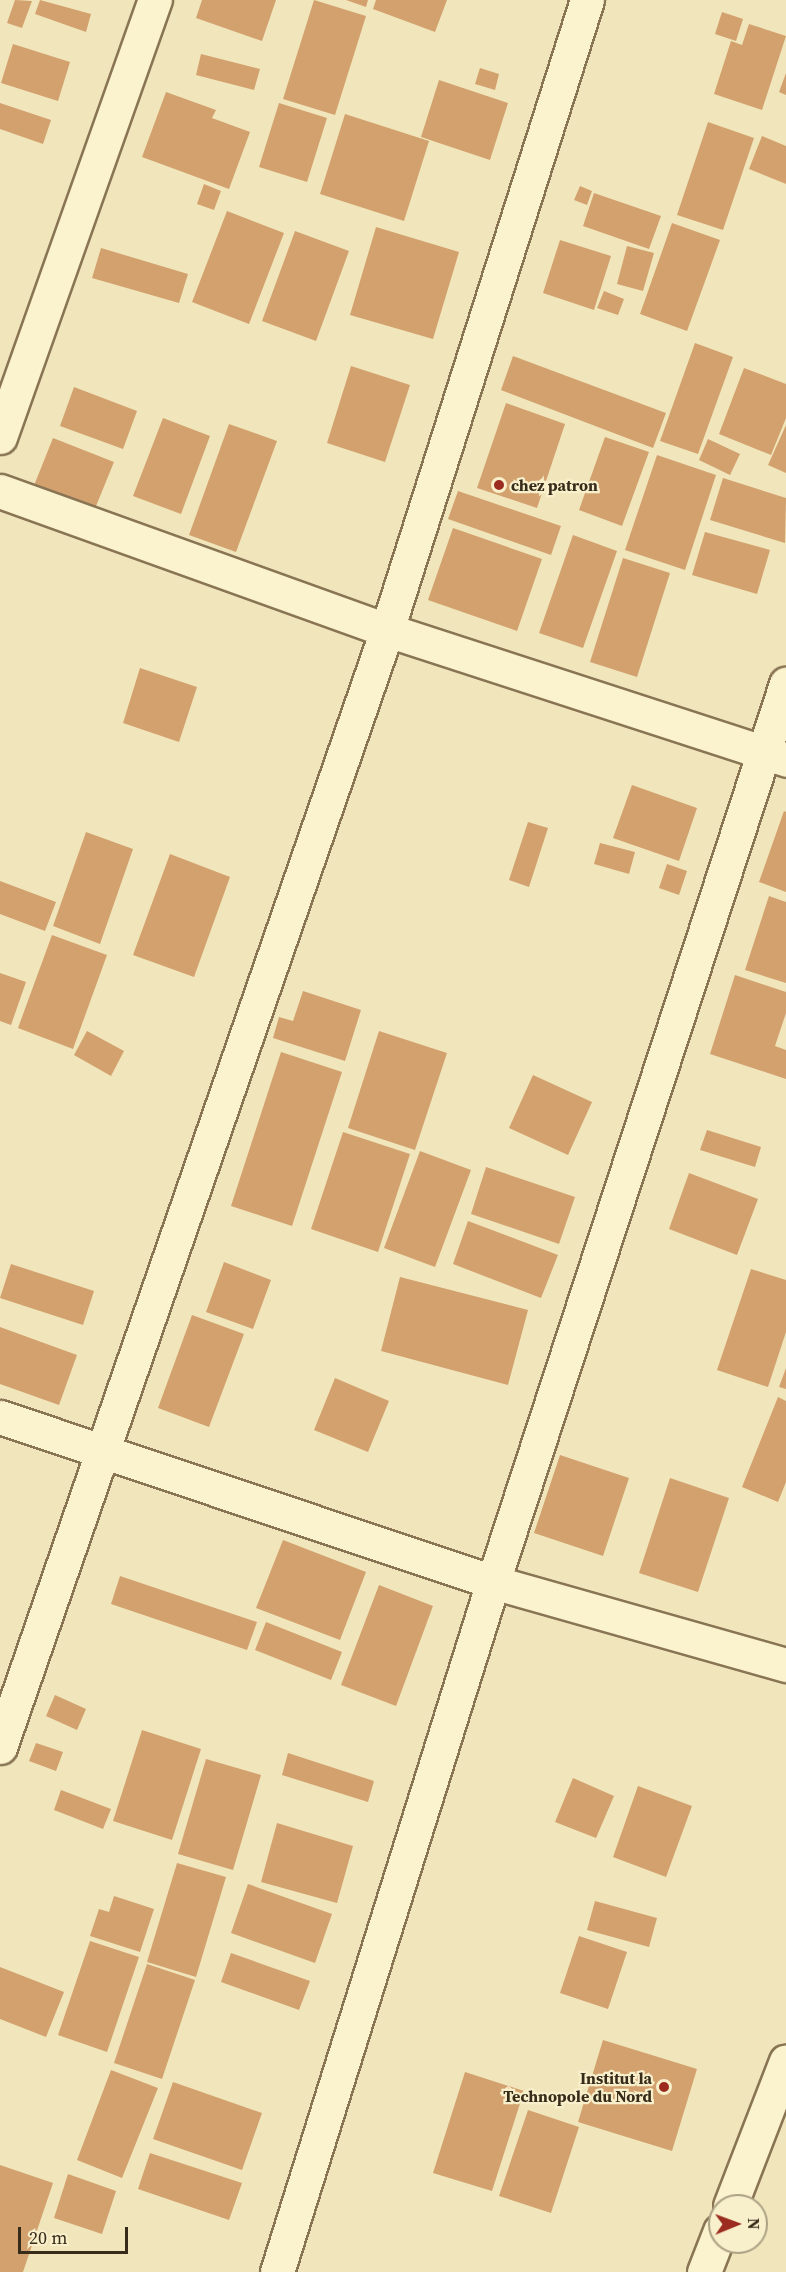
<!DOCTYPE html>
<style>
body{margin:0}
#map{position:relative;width:786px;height:2272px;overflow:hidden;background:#f1e6bb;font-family:"Source Serif 4",serif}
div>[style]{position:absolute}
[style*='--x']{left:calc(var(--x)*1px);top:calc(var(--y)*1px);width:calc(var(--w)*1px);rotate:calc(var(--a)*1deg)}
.building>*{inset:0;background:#d2a16e}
.roads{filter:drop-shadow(2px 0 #897554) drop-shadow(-2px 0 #897554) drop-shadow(0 2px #897554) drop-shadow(0 -2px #897554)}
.minor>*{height:33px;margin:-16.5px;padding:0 16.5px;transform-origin:16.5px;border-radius:16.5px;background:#fbf2ce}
.dots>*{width:16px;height:16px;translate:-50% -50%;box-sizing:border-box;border:3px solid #f8efcb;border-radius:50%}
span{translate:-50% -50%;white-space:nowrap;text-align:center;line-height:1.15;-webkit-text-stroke:4.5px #f8efcb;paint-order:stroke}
.poi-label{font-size:16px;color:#372b1a;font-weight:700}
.left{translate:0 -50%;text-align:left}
.right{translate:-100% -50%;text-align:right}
.north{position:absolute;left:708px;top:2194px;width:60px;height:60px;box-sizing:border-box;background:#f8efcb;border:2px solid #aba184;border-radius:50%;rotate:89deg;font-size:16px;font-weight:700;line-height:24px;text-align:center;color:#372b1a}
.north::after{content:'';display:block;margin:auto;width:21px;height:27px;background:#9c2b20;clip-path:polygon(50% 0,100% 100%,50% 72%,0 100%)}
.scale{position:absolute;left:18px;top:2227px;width:110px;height:27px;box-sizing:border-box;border:3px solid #372b1a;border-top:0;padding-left:8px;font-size:18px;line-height:21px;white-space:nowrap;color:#372b1a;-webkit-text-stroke:4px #f8efcb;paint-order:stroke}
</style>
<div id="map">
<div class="building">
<div style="clip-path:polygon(15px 0,32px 1px,22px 28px,7px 23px)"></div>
<div style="clip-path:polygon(40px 0,91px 14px,86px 32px,35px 14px)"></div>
<div style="clip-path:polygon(202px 0,276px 0,262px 41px,196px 18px)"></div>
<div style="clip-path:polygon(314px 0,366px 16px,335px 115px,283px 99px)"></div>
<div style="clip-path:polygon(346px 0,368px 0,366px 7px)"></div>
<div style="clip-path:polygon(376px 0,447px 0,435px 32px,373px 9px)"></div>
<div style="clip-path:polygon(722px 12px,743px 19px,736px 41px,715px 34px)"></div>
<div style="clip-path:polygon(749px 24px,786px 36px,762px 110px,714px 94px,731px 41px,742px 45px)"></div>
<div style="clip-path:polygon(13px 44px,70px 62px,58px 101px,1px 83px)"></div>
<div style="clip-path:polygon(201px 54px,260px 69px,254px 90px,196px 75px)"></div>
<div style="clip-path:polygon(480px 68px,499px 74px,495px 90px,475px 84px)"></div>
<div style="clip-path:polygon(786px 73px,786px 95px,779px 92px)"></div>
<div style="clip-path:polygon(439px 80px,508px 103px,490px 160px,421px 137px)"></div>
<div style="clip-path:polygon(166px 92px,216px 110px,212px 118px,250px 132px,229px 189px,142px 157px)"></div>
<div style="clip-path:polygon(0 103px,51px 120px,43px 144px,0 129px)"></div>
<div style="clip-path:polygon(279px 103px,327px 118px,307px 182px,259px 167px)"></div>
<div style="clip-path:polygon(345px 114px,429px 141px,404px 221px,320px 194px)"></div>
<div style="clip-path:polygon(708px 122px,754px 138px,723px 230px,677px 215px)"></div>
<div style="clip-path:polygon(762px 136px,786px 146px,786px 184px,749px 169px)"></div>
<div style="clip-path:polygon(204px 184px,221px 191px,214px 210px,197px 204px)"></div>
<div style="clip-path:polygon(580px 186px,592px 191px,587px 205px,574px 200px)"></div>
<div style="clip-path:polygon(594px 193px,661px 216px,649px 249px,583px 226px)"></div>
<div style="clip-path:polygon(227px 211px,284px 233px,249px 324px,192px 302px)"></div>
<div style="clip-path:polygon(672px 223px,720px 240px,687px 331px,640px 314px)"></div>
<div style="clip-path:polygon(376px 227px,459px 252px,433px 339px,350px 315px)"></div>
<div style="clip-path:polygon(295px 231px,349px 251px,316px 341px,262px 321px)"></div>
<div style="clip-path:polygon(560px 240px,611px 256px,594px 310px,543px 293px)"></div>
<div style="clip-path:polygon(627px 246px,654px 253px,643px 291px,617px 284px)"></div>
<div style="clip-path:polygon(101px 248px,188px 274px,179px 303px,92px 278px)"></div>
<div style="clip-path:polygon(604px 291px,624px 299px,618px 315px,597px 308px)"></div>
<div style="clip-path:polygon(695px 343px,733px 357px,698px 454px,660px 441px)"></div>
<div style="clip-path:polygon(513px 356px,666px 413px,653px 448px,501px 390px)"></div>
<div style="clip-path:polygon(351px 366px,410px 385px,385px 462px,327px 443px)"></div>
<div style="clip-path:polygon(744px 368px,786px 384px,786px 418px,771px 455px,719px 434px)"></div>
<div style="clip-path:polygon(74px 387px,137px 411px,123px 449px,60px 426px)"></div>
<div style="clip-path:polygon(506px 403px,565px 424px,537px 508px,477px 488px)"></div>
<div style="clip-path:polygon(163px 418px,210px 436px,181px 514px,133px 496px)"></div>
<div style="clip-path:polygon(229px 424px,277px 441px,236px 552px,189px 535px)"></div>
<div style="clip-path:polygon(786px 425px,786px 473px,768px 465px)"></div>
<div style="clip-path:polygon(605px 437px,649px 452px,622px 526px,579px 510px)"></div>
<div style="clip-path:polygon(53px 438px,114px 462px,94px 511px,33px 488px)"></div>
<div style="clip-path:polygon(708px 439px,740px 454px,730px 475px,699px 460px)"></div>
<div style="clip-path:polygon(657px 455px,716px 475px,685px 570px,625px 550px)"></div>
<div style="clip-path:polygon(723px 478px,786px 498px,785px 543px,710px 520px)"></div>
<div style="clip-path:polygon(458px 491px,561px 526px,551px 555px,448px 519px)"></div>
<div style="clip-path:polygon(453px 528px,542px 559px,517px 631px,428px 600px)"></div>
<div style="clip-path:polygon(705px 532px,770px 550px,757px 594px,692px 575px)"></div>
<div style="clip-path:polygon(573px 535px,617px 551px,583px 648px,539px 633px)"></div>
<div style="clip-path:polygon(623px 558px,670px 573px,637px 677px,590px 662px)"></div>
<div style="clip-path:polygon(140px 668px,197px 687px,179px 742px,123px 723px)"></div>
<div style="clip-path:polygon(632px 785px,697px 808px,679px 861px,613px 838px)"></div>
<div style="clip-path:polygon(784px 811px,786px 812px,786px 892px,759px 882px)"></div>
<div style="clip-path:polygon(528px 822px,548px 828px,529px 887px,509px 880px)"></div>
<div style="clip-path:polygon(86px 832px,133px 849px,100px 944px,53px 926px)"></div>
<div style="clip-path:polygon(600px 843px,635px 852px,629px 874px,594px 864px)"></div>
<div style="clip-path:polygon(170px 854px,230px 877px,194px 977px,133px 955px)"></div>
<div style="clip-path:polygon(667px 864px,687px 871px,679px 895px,659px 888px)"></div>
<div style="clip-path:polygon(0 881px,56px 902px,45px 931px,0 914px)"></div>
<div style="clip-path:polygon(769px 896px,786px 902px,786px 983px,745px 970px)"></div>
<div style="clip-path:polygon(52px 935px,107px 955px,73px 1049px,18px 1028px)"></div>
<div style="clip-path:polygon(0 973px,26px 982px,11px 1025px,0 1021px)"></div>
<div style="clip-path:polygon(735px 975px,786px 992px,786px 1013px,775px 1046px,786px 1050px,786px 1079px,710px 1054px)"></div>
<div style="clip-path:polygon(303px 991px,361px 1010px,345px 1061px,273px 1038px,279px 1017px,293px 1021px)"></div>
<div style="clip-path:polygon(87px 1031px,124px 1051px,111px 1076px,74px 1055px)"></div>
<div style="clip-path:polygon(379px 1031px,447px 1053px,415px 1150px,348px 1128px)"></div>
<div style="clip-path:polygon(281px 1052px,342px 1072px,292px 1226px,231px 1206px)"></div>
<div style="clip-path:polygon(533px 1075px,592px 1102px,568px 1155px,509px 1128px)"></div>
<div style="clip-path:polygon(707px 1130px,761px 1147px,755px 1167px,700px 1150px)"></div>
<div style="clip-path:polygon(343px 1132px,410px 1154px,378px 1252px,311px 1229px)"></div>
<div style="clip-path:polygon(420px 1151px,471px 1170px,435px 1267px,384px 1248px)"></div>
<div style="clip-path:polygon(486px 1167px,575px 1197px,559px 1244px,471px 1214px)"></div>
<div style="clip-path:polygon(689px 1173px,758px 1199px,737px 1255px,669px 1229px)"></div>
<div style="clip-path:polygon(468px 1221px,558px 1255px,541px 1298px,453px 1264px)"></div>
<div style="clip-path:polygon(224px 1262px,271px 1280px,253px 1329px,206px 1312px)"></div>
<div style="clip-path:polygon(11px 1264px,94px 1291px,83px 1325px,0 1298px)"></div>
<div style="clip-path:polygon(751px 1269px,786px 1280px,786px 1332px,768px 1387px,717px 1370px)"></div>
<div style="clip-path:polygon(400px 1277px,528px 1310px,508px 1385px,381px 1351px)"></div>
<div style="clip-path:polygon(192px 1315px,244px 1334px,209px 1427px,158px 1408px)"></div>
<div style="clip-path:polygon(0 1327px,77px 1355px,59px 1405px,0 1384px)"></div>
<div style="clip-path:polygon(786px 1368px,786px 1389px,779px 1387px)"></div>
<div style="clip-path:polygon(335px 1378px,389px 1401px,368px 1452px,314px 1430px)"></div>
<div style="clip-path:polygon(778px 1397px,786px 1401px,786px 1482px,778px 1502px,742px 1487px)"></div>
<div style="clip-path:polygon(560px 1455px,629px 1478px,603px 1556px,534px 1533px)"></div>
<div style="clip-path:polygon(670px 1478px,729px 1498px,698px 1592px,639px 1573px)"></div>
<div style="clip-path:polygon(283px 1540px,366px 1572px,340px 1640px,256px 1608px)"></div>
<div style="clip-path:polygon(120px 1576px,257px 1622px,247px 1650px,111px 1604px)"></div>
<div style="clip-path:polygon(379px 1585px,433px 1606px,396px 1706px,341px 1685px)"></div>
<div style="clip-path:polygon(266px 1622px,342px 1652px,331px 1680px,255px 1650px)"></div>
<div style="clip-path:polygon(55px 1695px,86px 1709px,77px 1730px,46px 1716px)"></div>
<div style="clip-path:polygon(142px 1730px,201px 1749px,172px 1840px,113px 1821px)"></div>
<div style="clip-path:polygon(36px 1743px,63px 1752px,56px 1771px,29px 1761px)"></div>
<div style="clip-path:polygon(288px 1753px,374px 1781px,368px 1802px,282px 1775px)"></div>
<div style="clip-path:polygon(206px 1759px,261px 1775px,233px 1870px,178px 1854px)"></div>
<div style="clip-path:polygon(573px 1778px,614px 1796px,596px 1838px,555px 1822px)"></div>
<div style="clip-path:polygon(638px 1786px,692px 1806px,666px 1877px,613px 1857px)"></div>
<div style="clip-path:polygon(61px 1790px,111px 1809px,103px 1829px,54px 1810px)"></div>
<div style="clip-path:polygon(277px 1823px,353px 1846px,337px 1903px,261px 1882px)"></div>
<div style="clip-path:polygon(177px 1863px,226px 1877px,196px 1977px,147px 1962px)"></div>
<div style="clip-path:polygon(248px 1884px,332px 1914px,315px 1963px,231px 1933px)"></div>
<div style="clip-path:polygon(114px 1896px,154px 1909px,140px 1952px,90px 1936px,99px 1909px,109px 1912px)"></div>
<div style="clip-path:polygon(595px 1901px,657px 1918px,649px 1947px,587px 1930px)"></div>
<div style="clip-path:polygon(579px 1936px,627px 1952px,608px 2009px,560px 1993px)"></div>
<div style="clip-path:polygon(90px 1941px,139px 1957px,107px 2052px,58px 2035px)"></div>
<div style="clip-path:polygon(231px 1953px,310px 1981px,299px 2010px,221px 1982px)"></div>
<div style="clip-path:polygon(147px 1964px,195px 1980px,162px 2079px,114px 2063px)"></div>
<div style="clip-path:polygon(0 1967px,64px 1992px,46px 2037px,0 2019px)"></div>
<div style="clip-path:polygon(603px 2040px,697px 2069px,672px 2151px,578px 2122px)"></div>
<div style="clip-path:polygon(111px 2070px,158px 2088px,122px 2178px,77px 2160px)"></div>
<div style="clip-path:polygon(465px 2072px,524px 2091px,492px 2191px,433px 2173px)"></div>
<div style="clip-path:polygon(173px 2082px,262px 2113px,242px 2170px,153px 2139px)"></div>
<div style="clip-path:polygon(528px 2110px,579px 2127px,551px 2213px,499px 2196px)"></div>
<div style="clip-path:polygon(150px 2153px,242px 2183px,229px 2220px,138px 2189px)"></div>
<div style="clip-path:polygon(0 2165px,53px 2183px,23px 2272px,0 2272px)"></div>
<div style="clip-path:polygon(68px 2174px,116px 2191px,102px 2234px,54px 2218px)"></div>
</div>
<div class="roads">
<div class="minor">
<div style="--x:0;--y:437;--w:464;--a:-70.5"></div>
<div style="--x:0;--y:491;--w:411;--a:19.8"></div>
<div style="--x:387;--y:630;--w:420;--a:18"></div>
<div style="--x:0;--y:1417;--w:520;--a:18.5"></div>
<div style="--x:493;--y:1582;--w:305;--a:15.8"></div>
<div style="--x:0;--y:1747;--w:1182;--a:-70.89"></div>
<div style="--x:387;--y:630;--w:661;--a:-72.39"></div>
<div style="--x:730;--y:2206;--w:155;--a:-68.9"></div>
<div style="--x:277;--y:2272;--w:723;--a:-72.62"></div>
<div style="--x:493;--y:1582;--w:945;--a:-71.93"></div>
<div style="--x:704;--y:2272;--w:44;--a:-68.7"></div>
</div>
</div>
<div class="dots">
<div style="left:499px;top:485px;background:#9c2b20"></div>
<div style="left:664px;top:2087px;background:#9c2b20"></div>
</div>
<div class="poi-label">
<span class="left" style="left:511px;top:485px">chez patron</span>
<span class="right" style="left:652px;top:2087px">Institut la<br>Technopole du Nord</span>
</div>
<div class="north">N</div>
<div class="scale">20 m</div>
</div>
